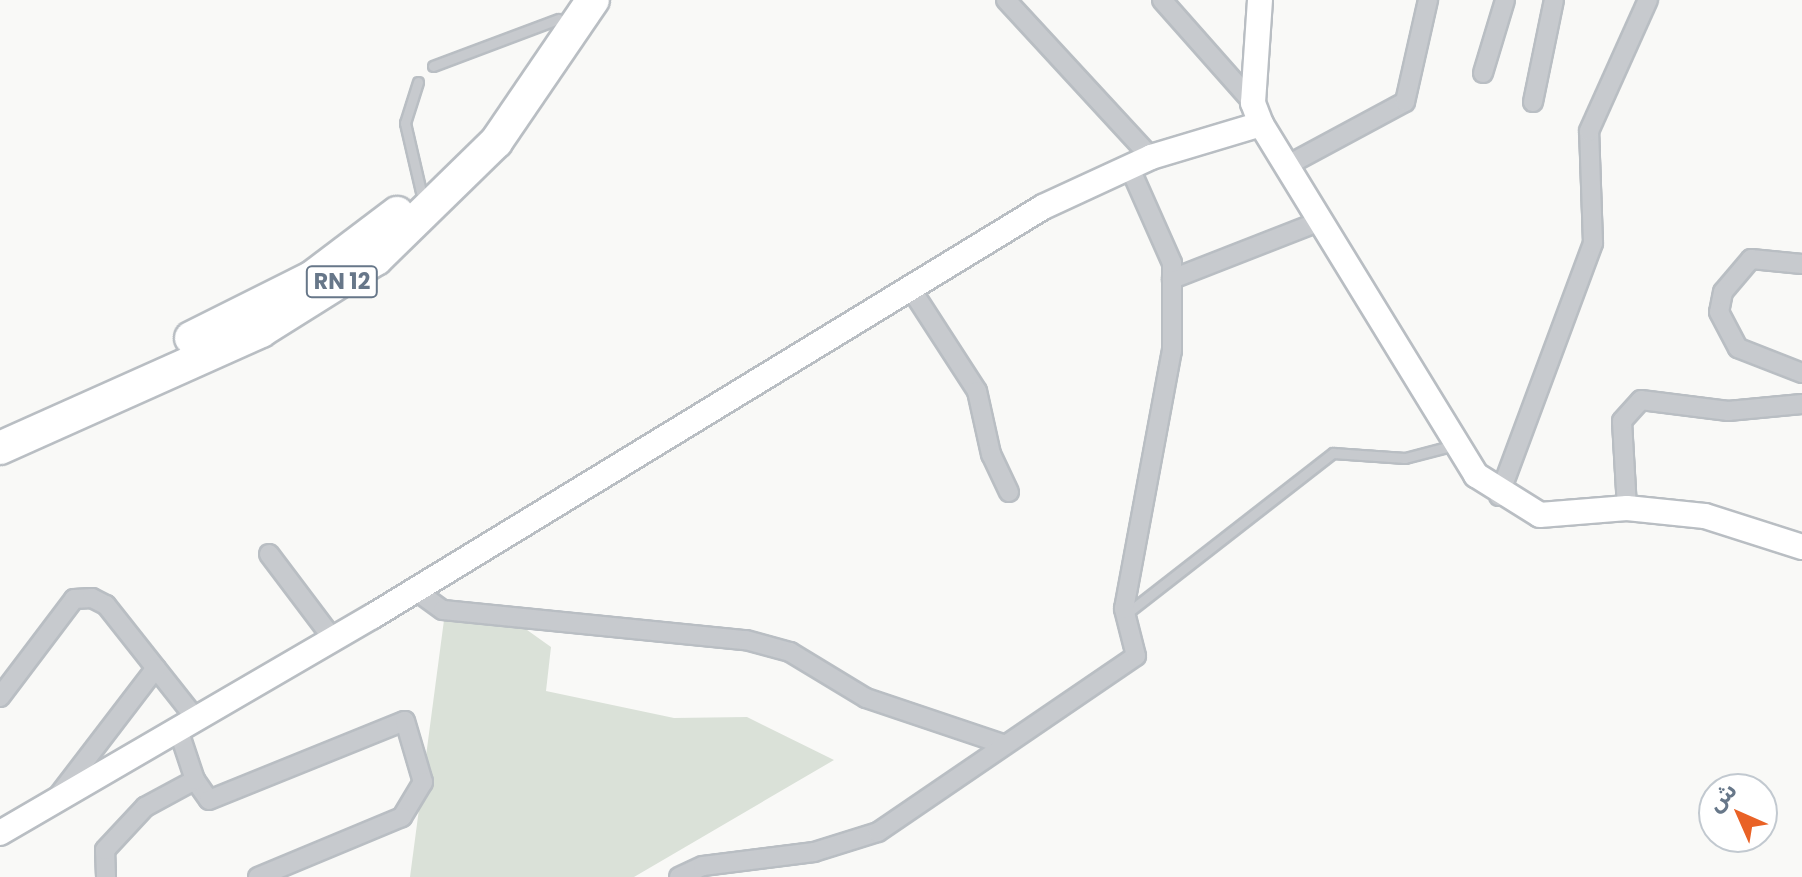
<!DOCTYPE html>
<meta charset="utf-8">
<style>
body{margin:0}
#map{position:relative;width:1802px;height:877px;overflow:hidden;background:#f9f9f7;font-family:Poppins,"Noto Sans Arabic",sans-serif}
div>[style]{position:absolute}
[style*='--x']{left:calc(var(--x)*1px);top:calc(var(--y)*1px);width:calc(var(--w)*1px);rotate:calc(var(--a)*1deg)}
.green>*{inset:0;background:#dae1d8}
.roads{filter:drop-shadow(2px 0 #b9bec3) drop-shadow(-2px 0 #b9bec3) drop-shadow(0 2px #b9bec3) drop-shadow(0 -2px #b9bec3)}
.lane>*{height:9px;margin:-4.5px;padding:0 4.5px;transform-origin:4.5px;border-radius:4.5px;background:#c7cace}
.street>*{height:18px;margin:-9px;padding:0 9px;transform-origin:9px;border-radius:9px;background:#c7cace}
.secondary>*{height:24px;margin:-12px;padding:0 12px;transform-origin:12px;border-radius:12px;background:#fff}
.highway>*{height:32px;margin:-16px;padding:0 16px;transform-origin:16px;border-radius:16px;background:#fff}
span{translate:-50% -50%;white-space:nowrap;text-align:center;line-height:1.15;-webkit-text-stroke:8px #fff;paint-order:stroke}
.shield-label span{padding:2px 6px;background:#fff;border:2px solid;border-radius:6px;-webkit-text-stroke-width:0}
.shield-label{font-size:22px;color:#677789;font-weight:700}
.north{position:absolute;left:1698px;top:773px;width:80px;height:80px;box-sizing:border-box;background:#fff;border:2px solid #c2c9d0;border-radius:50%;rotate:315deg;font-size:22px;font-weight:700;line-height:32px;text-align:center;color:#677789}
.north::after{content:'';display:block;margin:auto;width:28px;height:36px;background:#e96226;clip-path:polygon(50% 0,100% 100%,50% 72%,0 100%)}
</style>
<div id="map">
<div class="green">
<div style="clip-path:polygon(444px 620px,513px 620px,551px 647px,546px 691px,674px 718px,747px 717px,834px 760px,634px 877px,410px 877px)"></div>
</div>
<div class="roads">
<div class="lane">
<div style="--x:433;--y:66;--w:134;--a:-20.6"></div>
<div style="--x:418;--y:82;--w:43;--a:107.6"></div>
<div style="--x:405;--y:123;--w:71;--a:76.9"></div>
<div style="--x:1126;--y:614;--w:262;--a:-37.9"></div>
<div style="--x:1333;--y:453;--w:72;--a:4"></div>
<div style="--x:1405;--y:458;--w:48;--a:-14.6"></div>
</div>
<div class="street">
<div style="--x:1006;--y:0;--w:214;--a:47.3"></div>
<div style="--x:1162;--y:0;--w:137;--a:48.5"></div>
<div style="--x:1483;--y:73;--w:76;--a:-73.2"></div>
<div style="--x:1533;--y:102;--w:104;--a:-78.4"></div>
<div style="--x:1286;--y:166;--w:135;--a:-28.3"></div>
<div style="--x:1405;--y:102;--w:105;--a:-77.3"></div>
<div style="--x:1802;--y:264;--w:51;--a:-174.4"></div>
<div style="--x:1751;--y:259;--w:43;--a:130.3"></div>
<div style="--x:1723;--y:292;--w:20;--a:101"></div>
<div style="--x:1719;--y:312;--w:41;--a:62.2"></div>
<div style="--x:1738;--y:348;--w:69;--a:21.3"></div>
<div style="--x:1172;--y:279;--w:157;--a:-21.3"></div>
<div style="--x:909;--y:286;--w:125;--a:57.1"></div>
<div style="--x:977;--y:391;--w:65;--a:77.5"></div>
<div style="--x:991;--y:454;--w:42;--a:64.7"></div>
<div style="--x:1499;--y:496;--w:270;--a:-69.6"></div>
<div style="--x:1593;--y:243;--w:112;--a:-92"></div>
<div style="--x:1589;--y:131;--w:144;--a:-65.8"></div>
<div style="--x:1627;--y:508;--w:87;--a:-93.3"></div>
<div style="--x:1622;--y:421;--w:28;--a:-48"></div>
<div style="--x:1641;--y:400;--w:88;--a:7.2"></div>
<div style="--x:1728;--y:411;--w:74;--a:-5.4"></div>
<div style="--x:269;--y:554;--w:106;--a:53"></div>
<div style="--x:415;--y:590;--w:34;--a:36"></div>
<div style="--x:443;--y:610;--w:304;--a:5.7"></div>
<div style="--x:746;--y:640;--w:46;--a:15.3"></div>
<div style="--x:790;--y:652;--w:89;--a:31.2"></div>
<div style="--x:866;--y:698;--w:145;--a:18.6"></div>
<div style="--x:0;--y:697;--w:123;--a:-52.9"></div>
<div style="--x:74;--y:599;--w:18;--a:-3"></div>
<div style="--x:92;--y:598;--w:16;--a:27"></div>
<div style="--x:106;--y:605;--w:145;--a:51.7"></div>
<div style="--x:195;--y:780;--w:24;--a:55"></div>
<div style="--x:209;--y:800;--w:211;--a:-22"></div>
<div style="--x:405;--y:721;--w:64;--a:73.6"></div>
<div style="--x:423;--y:782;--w:41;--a:121"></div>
<div style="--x:402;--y:817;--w:156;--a:157.4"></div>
<div style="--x:58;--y:796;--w:161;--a:-52.6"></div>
<div style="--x:106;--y:877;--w:27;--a:-92"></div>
<div style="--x:105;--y:850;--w:59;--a:-47.1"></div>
<div style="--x:145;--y:807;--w:57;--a:-28.4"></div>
<div style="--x:195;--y:780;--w:54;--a:-108.4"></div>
<div style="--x:679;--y:877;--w:26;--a:-25"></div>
<div style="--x:703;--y:866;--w:112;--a:-7.2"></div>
<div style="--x:814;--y:852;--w:67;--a:-17.4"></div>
<div style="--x:878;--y:832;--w:312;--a:-34.3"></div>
<div style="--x:1136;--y:656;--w:49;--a:-104.3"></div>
<div style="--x:1124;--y:609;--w:262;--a:-79.5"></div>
<div style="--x:1172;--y:351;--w:88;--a:-90"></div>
<div style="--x:1172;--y:263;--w:106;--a:-113.9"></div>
</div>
<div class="secondary">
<div style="--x:1260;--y:0;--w:103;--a:93.9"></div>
<div style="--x:1253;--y:103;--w:22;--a:69"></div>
<div style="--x:1261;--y:124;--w:412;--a:58.5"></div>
<div style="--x:1476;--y:475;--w:75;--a:32"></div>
<div style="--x:1540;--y:515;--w:87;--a:-4.6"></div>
<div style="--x:1627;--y:508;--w:78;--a:5.9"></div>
<div style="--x:1705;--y:516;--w:102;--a:17.7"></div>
<div style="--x:0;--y:833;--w:432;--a:-30.2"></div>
<div style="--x:373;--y:616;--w:785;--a:-31.4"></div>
<div style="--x:1043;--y:207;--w:119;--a:-24.8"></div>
<div style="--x:1151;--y:157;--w:115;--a:-16.7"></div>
</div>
<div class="highway">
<div style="--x:191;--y:338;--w:134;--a:-26.6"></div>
<div style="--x:311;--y:278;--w:108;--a:-37.1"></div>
<div style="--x:0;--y:448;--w:286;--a:-24.1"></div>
<div style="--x:261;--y:331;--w:136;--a:-32.1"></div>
<div style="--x:376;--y:259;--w:168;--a:-44.3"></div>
<div style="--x:496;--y:142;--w:172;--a:-55.7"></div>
</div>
</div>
<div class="shield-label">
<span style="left:342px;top:282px">RN 12</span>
</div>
<div class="north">ش</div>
</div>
